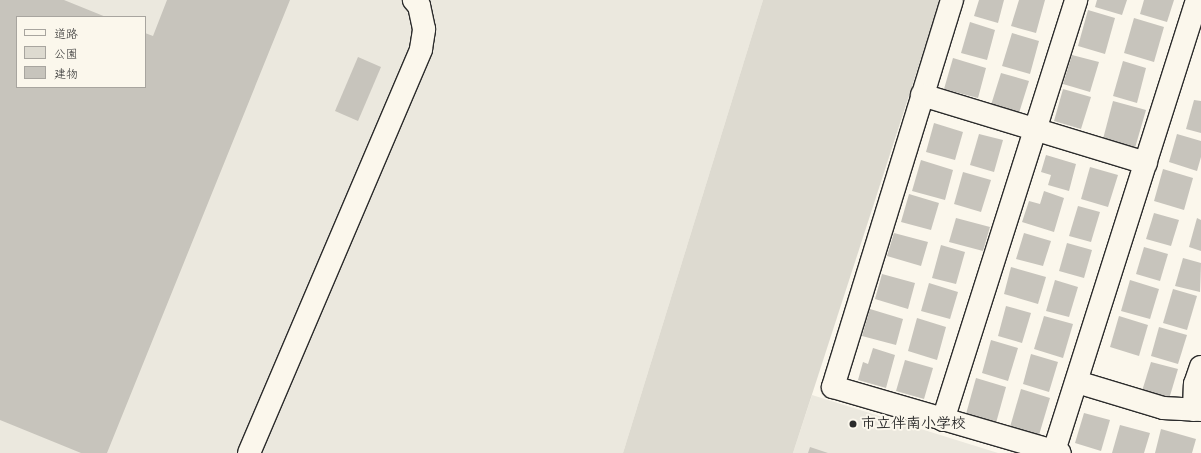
<!DOCTYPE html>
<meta charset="utf-8">
<style>
body{margin:0}
#map{position:relative;width:1201px;height:453px;overflow:hidden;background:#fbf7ec;font-family:Itim,"Klee One",sans-serif}
div>[style]{position:absolute}
[style*='--x']{left:calc(var(--x)*1px);top:calc(var(--y)*1px);width:calc(var(--w)*1px);rotate:calc(var(--a)*1deg)}
.built>*{inset:0;background:#ebe8de}
.green>*{inset:0;background:#dddad0}
.building>*{inset:0;background:#c7c4bc}
.roads{filter:drop-shadow(1px 0 #2b2b2b) drop-shadow(-1px 0 #2b2b2b) drop-shadow(0 1px #2b2b2b) drop-shadow(0 -1px #2b2b2b)}
.minor>*{height:22px;margin:-11px;padding:0 11px;transform-origin:11px;border-radius:11px;background:#fbf7ec}
.dots>*{width:11px;height:11px;translate:-50% -50%;box-sizing:border-box;border:2px solid #fbf7ec;border-radius:50%}
span{translate:-50% -50%;white-space:nowrap;text-align:center;line-height:1.15;-webkit-text-stroke:4px #fbf7ec;paint-order:stroke}
.poi-label{font-size:15px;color:#2b2b2b;font-weight:700}
.left{translate:0 -50%;text-align:left}
.legend{position:absolute;left:16px;top:16px;width:130px;height:72px;box-sizing:border-box;background:#fbf7ec;border:1px solid #a8a59f;margin:0;padding:5px 7px;list-style:none;font-size:12px;color:#2b2b2b}
.legend li{display:flex;align-items:center;gap:8px;height:20px}
.legend b{width:20px;border:1px solid #a8a59f}
</style>
<div id="map">
<div class="built">
<div style="clip-path:polygon(evenodd,0 0,763px 0,623px 453px,0 453px,0 0,17px 17px,145px 17px,145px 87px,17px 87px,17px 17px)"></div>
<div style="clip-path:polygon(812px 395px,998px 453px,793px 453px)"></div>
</div>
<div class="green">
<div style="clip-path:polygon(763px 0,940px 0,793px 453px,623px 453px)"></div>
</div>
<div class="building">
<div style="clip-path:polygon(0 0,64px 0,106px 17px,17px 17px,17px 87px,145px 87px,145px 33px,153px 36px,167px 0,290px 0,107px 453px,81px 453px,0 420px)"></div>
<div style="clip-path:polygon(979px 0,1004px 0,998px 23px,974px 16px)"></div>
<div style="clip-path:polygon(1019px 0,1045px 0,1036px 33px,1011px 26px)"></div>
<div style="clip-path:polygon(1097px 0,1127px 0,1122px 15px,1095px 7px)"></div>
<div style="clip-path:polygon(1144px 0,1174px 0,1167px 22px,1140px 14px)"></div>
<div style="clip-path:polygon(1088px 10px,1115px 18px,1105px 54px,1078px 46px)"></div>
<div style="clip-path:polygon(1134px 18px,1164px 27px,1154px 62px,1124px 53px)"></div>
<div style="clip-path:polygon(970px 22px,995px 30px,987px 60px,961px 53px)"></div>
<div style="clip-path:polygon(1012px 33px,1039px 41px,1030px 74px,1002px 66px)"></div>
<div style="clip-path:polygon(1072px 55px,1099px 62px,1090px 92px,1063px 84px)"></div>
<div style="clip-path:polygon(358px 57px,381px 67px,358px 121px,335px 111px)"></div>
<div style="clip-path:polygon(953px 58px,986px 68px,978px 98px,944px 89px)"></div>
<div style="clip-path:polygon(1123px 61px,1146px 68px,1137px 103px,1113px 96px)"></div>
<div style="clip-path:polygon(1001px 73px,1029px 81px,1019px 113px,991px 105px)"></div>
<div style="clip-path:polygon(1063px 89px,1091px 97px,1081px 129px,1054px 121px)"></div>
<div style="clip-path:polygon(1194px 100px,1201px 101px,1201px 133px,1186px 129px)"></div>
<div style="clip-path:polygon(1113px 101px,1146px 110px,1135px 148px,1103px 139px)"></div>
<div style="clip-path:polygon(934px 123px,963px 132px,955px 160px,926px 152px)"></div>
<div style="clip-path:polygon(979px 134px,1003px 140px,994px 172px,970px 165px)"></div>
<div style="clip-path:polygon(1177px 134px,1201px 141px,1201px 157px,1197px 171px,1169px 162px)"></div>
<div style="clip-path:polygon(1046px 155px,1076px 164px,1069px 191px,1048px 185px,1051px 175px,1041px 172px)"></div>
<div style="clip-path:polygon(921px 160px,953px 170px,945px 200px,912px 191px)"></div>
<div style="clip-path:polygon(1090px 167px,1118px 175px,1108px 207px,1081px 199px)"></div>
<div style="clip-path:polygon(1163px 169px,1193px 178px,1184px 210px,1154px 201px)"></div>
<div style="clip-path:polygon(963px 172px,991px 180px,981px 212px,954px 204px)"></div>
<div style="clip-path:polygon(1044px 191px,1064px 198px,1054px 232px,1022px 222px,1029px 201px,1040px 204px)"></div>
<div style="clip-path:polygon(909px 194px,939px 203px,931px 230px,901px 222px)"></div>
<div style="clip-path:polygon(1078px 206px,1100px 212px,1091px 242px,1069px 236px)"></div>
<div style="clip-path:polygon(1154px 213px,1179px 220px,1171px 246px,1146px 239px)"></div>
<div style="clip-path:polygon(956px 218px,990px 227px,983px 251px,949px 242px)"></div>
<div style="clip-path:polygon(1197px 218px,1201px 220px,1201px 251px,1189px 247px)"></div>
<div style="clip-path:polygon(894px 233px,928px 242px,921px 266px,887px 256px)"></div>
<div style="clip-path:polygon(1024px 233px,1051px 241px,1043px 266px,1016px 259px)"></div>
<div style="clip-path:polygon(1067px 243px,1092px 250px,1084px 278px,1059px 271px)"></div>
<div style="clip-path:polygon(941px 245px,965px 252px,956px 284px,932px 278px)"></div>
<div style="clip-path:polygon(1144px 247px,1168px 254px,1160px 281px,1136px 274px)"></div>
<div style="clip-path:polygon(1183px 258px,1201px 263px,1200px 292px,1175px 286px)"></div>
<div style="clip-path:polygon(1011px 267px,1046px 277px,1038px 304px,1004px 294px)"></div>
<div style="clip-path:polygon(882px 274px,915px 283px,908px 309px,875px 299px)"></div>
<div style="clip-path:polygon(1055px 280px,1078px 287px,1069px 317px,1046px 311px)"></div>
<div style="clip-path:polygon(1130px 280px,1159px 289px,1150px 319px,1121px 311px)"></div>
<div style="clip-path:polygon(929px 283px,958px 292px,950px 319px,921px 311px)"></div>
<div style="clip-path:polygon(1173px 289px,1197px 296px,1187px 330px,1163px 323px)"></div>
<div style="clip-path:polygon(1006px 306px,1031px 313px,1022px 343px,998px 336px)"></div>
<div style="clip-path:polygon(870px 309px,903px 319px,896px 345px,862px 336px)"></div>
<div style="clip-path:polygon(1044px 316px,1073px 324px,1063px 358px,1034px 349px)"></div>
<div style="clip-path:polygon(1119px 316px,1148px 325px,1139px 356px,1110px 347px)"></div>
<div style="clip-path:polygon(917px 318px,946px 327px,937px 360px,908px 351px)"></div>
<div style="clip-path:polygon(1159px 327px,1187px 335px,1178px 364px,1151px 356px)"></div>
<div style="clip-path:polygon(991px 340px,1018px 348px,1008px 381px,982px 373px)"></div>
<div style="clip-path:polygon(873px 348px,895px 355px,886px 388px,858px 380px,863px 362px,868px 364px)"></div>
<div style="clip-path:polygon(1031px 354px,1058px 362px,1049px 392px,1023px 384px)"></div>
<div style="clip-path:polygon(905px 360px,933px 368px,924px 399px,896px 391px)"></div>
<div style="clip-path:polygon(1151px 362px,1178px 369px,1169px 399px,1142px 391px)"></div>
<div style="clip-path:polygon(976px 378px,1006px 387px,996px 423px,966px 414px)"></div>
<div style="clip-path:polygon(1021px 389px,1050px 398px,1039px 435px,1010px 427px)"></div>
<div style="clip-path:polygon(1084px 413px,1110px 420px,1101px 451px,1075px 443px)"></div>
<div style="clip-path:polygon(1120px 425px,1150px 433px,1144px 453px,1112px 453px)"></div>
<div style="clip-path:polygon(1161px 429px,1196px 439px,1192px 453px,1155px 453px)"></div>
<div style="clip-path:polygon(810px 447px,828px 453px,808px 453px)"></div>
</div>
<div class="roads">
<div class="minor">
<div style="--x:952;--y:0;--w:405;--a:107.1"></div>
<div style="--x:833;--y:387;--w:236;--a:16.2"></div>
<div style="--x:922;--y:95;--w:234;--a:16.9"></div>
<div style="--x:1077;--y:382;--w:90;--a:16.8"></div>
<div style="--x:1163;--y:408;--w:38;--a:3"></div>
<div style="--x:1194;--y:410;--w:26;--a:-88"></div>
<div style="--x:1195;--y:384;--w:18;--a:-71"></div>
<div style="--x:943;--y:420;--w:441;--a:-72.4"></div>
<div style="--x:1054;--y:451;--w:473;--a:-72.4"></div>
<div style="--x:249;--y:453;--w:439;--a:-66.9"></div>
<div style="--x:421;--y:49;--w:20;--a:-81"></div>
<div style="--x:424;--y:29;--w:24;--a:-102"></div>
<div style="--x:419;--y:6;--w:8;--a:-130"></div>
</div>
</div>
<div class="dots">
<div style="left:853px;top:424px;background:#2b2b2b"></div>
</div>
<div class="poi-label">
<span class="left" style="left:861px;top:424px">市立伴南小学校</span>
</div>
<ul class="legend">
<li><b style="height:5px;background:#fbf7ec"></b>道路</li>
<li><b style="height:11px;background:#dddad0"></b>公園</li>
<li><b style="height:11px;background:#c7c4bc"></b>建物</li>
</ul>
</div>
